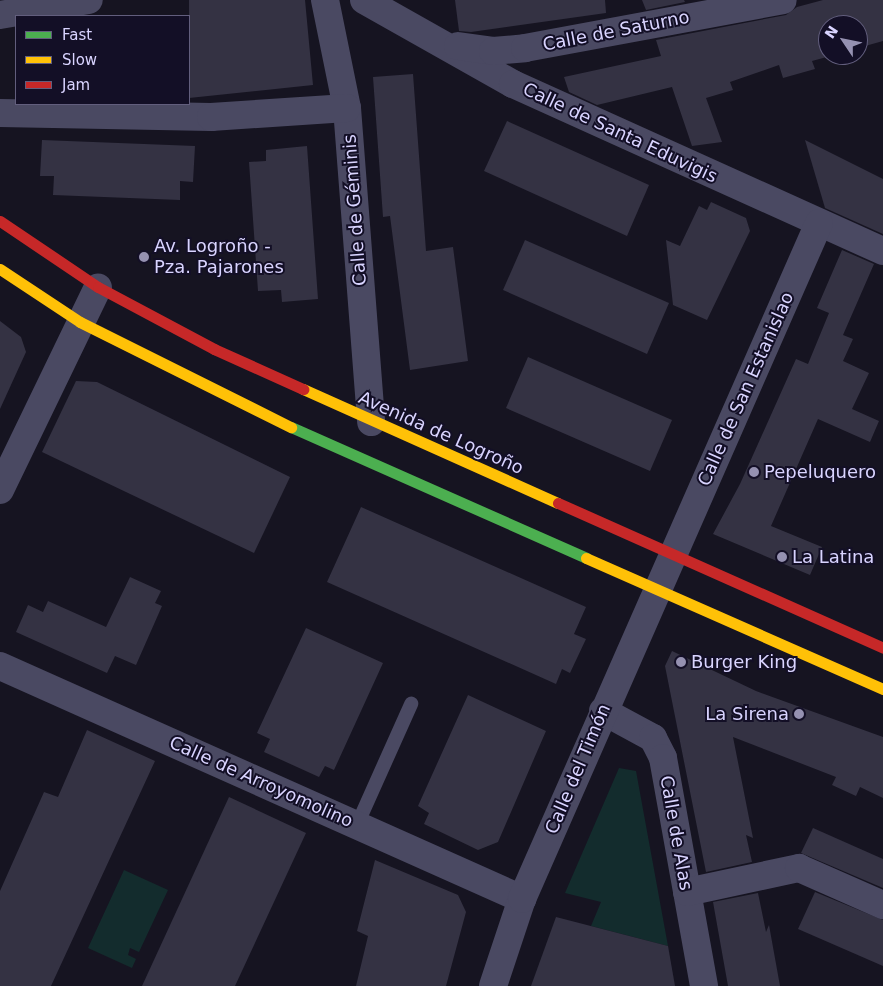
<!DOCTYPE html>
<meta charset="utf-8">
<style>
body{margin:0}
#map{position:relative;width:883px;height:986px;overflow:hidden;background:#161421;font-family:"DejaVu Sans",sans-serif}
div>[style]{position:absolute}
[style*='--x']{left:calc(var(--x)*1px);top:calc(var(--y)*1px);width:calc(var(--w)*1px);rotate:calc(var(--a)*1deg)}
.green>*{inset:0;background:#132c2d}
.building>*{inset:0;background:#343243}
.lane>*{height:14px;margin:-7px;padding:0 7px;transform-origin:7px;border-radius:7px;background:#4a4962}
.street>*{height:28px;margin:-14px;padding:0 14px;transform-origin:14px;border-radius:14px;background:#4a4962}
.fast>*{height:11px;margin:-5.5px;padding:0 5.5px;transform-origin:5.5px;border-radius:5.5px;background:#4caf50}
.slow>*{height:11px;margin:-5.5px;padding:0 5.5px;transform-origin:5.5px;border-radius:5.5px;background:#ffc107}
.jam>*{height:11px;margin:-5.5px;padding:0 5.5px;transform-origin:5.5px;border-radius:5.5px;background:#c62828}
.dots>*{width:14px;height:14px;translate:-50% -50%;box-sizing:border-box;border:2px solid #130f26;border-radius:50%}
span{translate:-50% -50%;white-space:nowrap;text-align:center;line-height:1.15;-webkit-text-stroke:4px #130f26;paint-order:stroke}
.street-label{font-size:18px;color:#d9d4ff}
.poi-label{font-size:18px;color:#d9d4ff}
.left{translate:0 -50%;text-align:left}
.right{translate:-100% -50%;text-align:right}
.legend{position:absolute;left:15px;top:15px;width:175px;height:90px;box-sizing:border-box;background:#130f26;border:1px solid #625e7d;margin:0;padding:6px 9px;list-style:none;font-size:15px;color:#d9d4ff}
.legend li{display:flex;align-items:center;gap:10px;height:25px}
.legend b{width:25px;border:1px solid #625e7d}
.north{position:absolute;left:818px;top:15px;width:50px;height:50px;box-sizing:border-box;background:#130f26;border:1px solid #625e7d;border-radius:50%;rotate:304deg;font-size:14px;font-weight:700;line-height:20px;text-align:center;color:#d9d4ff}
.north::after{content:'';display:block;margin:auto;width:18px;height:22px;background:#9591b1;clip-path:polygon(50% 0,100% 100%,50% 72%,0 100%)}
</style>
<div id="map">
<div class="green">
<div style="clip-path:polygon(619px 768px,636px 771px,668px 946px,591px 926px,601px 902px,565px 893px)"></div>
<div style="clip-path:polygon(124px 870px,168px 890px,139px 952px,130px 948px,128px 955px,136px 959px,132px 968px,88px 948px)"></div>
</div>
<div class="building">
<div style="clip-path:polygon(189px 0,305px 0,313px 85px,189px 98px)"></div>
<div style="clip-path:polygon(455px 0,605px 0,606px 13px,471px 32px,459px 31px)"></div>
<div style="clip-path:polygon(642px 0,684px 0,685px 2px,646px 10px)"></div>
<div style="clip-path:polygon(823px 0,883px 0,883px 41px,858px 48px,858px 25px,828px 25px,828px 55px,834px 55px,812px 61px,815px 69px,783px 78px,779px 65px,730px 82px,733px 90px,706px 98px,722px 142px,692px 146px,672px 87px,597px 105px,569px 92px,564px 77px,661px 56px,656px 40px,786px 15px,797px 7px)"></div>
<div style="clip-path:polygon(413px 74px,426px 251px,453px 247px,468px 361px,410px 370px,390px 216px,383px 217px,373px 77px)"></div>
<div style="clip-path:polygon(507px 121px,649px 185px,627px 236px,484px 171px)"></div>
<div style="clip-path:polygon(42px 140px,195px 146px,193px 182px,180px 181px,180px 200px,53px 195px,54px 176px,40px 176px)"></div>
<div style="clip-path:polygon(805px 140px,883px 179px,883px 234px,825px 208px)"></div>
<div style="clip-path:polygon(307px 146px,318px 299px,282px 302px,281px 290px,258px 291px,249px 162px,266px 161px,266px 150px)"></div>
<div style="clip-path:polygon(711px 202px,746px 218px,750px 231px,707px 320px,673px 305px,666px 240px,680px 246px,699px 206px,707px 210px)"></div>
<div style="clip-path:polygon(525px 240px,669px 303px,647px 354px,503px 290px)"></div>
<div style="clip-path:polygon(842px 250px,874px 264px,843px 335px,853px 339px,843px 361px,869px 373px,852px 409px,879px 421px,870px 442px,818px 419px,771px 526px,822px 547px,810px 575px,713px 534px,740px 484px,796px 359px,808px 364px,829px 313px,817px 308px)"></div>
<div style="clip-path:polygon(0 321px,21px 337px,26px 352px,0 409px)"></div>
<div style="clip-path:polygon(528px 357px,672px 420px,650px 471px,506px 408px)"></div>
<div style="clip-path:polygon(76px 381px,97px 382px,290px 477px,254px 553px,42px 452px)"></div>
<div style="clip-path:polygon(361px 507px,586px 607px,574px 634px,586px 639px,570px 673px,562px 669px,556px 684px,327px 582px)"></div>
<div style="clip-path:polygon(130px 577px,161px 591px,155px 603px,162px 606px,136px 665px,115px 656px,107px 673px,16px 632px,28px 605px,43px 612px,48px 601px,106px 627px)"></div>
<div style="clip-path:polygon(306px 628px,383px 663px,334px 770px,325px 766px,319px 777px,264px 752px,270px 739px,257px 733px)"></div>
<div style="clip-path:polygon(672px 651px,756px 691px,883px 737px,883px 798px,860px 787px,856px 796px,832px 785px,836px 777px,733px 737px,753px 838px,746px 835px,752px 862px,706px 872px,665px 666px)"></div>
<div style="clip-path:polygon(468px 695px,546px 731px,498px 842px,478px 850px,424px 824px,429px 813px,418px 806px)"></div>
<div style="clip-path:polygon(87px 730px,155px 761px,51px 986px,0 986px,0 891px,44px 792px,58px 797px)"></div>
<div style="clip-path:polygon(229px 797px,306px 833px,235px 986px,142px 986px)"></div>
<div style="clip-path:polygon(813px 828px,883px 859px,883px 888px,801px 853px)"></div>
<div style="clip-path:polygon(375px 860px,458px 895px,466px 912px,446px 986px,356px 986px,368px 936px,357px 931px)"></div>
<div style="clip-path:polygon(815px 892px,883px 920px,883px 966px,798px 929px)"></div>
<div style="clip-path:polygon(758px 893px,766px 932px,769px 925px,780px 986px,728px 986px,713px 902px)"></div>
<div style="clip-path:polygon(556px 917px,668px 946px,675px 986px,531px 986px)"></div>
</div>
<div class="lane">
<div style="--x:357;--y:825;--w:133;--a:-65.9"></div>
</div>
<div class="street">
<div style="--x:325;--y:0;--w:110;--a:78.5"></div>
<div style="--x:347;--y:108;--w:315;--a:85.6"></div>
<div style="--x:364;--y:0;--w:171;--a:29.4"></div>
<div style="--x:513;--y:84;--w:406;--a:24.3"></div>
<div style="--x:0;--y:15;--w:90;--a:-9.6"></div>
<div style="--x:458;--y:46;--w:35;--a:8"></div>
<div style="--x:493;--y:51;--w:32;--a:-5"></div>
<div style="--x:525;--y:48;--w:262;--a:-10.5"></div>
<div style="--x:0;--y:113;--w:211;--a:1.1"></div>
<div style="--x:211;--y:117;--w:136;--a:-3.8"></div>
<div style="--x:0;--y:490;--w:225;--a:-64.2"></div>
<div style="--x:0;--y:666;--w:572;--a:24.05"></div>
<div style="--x:603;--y:711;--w:57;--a:28.4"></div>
<div style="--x:653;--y:738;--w:22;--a:63"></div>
<div style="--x:663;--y:758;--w:232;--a:79.8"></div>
<div style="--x:687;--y:892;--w:115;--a:-12.1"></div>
<div style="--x:799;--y:868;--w:92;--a:23.8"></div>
<div style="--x:493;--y:986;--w:92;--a:-71.6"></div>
<div style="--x:522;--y:899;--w:738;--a:-66.28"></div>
</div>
<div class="fast">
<div style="--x:291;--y:427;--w:323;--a:23.9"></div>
</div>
<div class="slow">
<div style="--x:0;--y:269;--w:96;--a:33.5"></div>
<div style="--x:80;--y:322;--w:236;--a:26.5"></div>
<div style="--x:303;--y:389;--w:279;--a:24.1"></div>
<div style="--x:586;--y:558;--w:325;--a:23.8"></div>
</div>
<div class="jam">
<div style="--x:0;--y:221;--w:118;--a:34"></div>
<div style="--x:98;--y:287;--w:132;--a:28.1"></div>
<div style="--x:214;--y:349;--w:98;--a:24.2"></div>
<div style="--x:558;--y:503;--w:356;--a:24"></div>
</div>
<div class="dots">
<div style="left:144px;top:257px;background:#9591b1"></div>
<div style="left:754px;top:472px;background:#9591b1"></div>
<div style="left:782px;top:557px;background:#9591b1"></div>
<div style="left:681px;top:662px;background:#9591b1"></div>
<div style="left:799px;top:714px;background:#9591b1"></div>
</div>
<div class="street-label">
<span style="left:616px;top:31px;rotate:-11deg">Calle de Saturno</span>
<span style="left:620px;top:133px;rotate:25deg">Calle de Santa Eduvigis</span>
<span style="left:355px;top:210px;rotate:-94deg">Calle de Géminis</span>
<span style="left:746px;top:389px;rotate:-66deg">Calle de San Estanislao</span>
<span style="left:441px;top:433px;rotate:24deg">Avenida de Logroño</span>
<span style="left:578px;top:769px;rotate:-67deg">Calle del Timón</span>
<span style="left:261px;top:782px;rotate:24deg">Calle de Arroyomolino</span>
<span style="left:676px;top:833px;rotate:80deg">Calle de Alas</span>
</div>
<div class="poi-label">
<span class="left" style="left:154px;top:257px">Av. Logroño -<br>Pza. Pajarones</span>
<span class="left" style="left:764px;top:472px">Pepeluquero</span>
<span class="left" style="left:792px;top:557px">La Latina</span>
<span class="left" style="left:691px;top:662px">Burger King</span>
<span class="right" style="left:789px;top:714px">La Sirena</span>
</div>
<ul class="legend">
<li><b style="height:6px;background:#4caf50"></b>Fast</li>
<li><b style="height:6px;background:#ffc107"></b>Slow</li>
<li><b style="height:6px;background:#c62828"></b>Jam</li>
</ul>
<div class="north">N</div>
</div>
